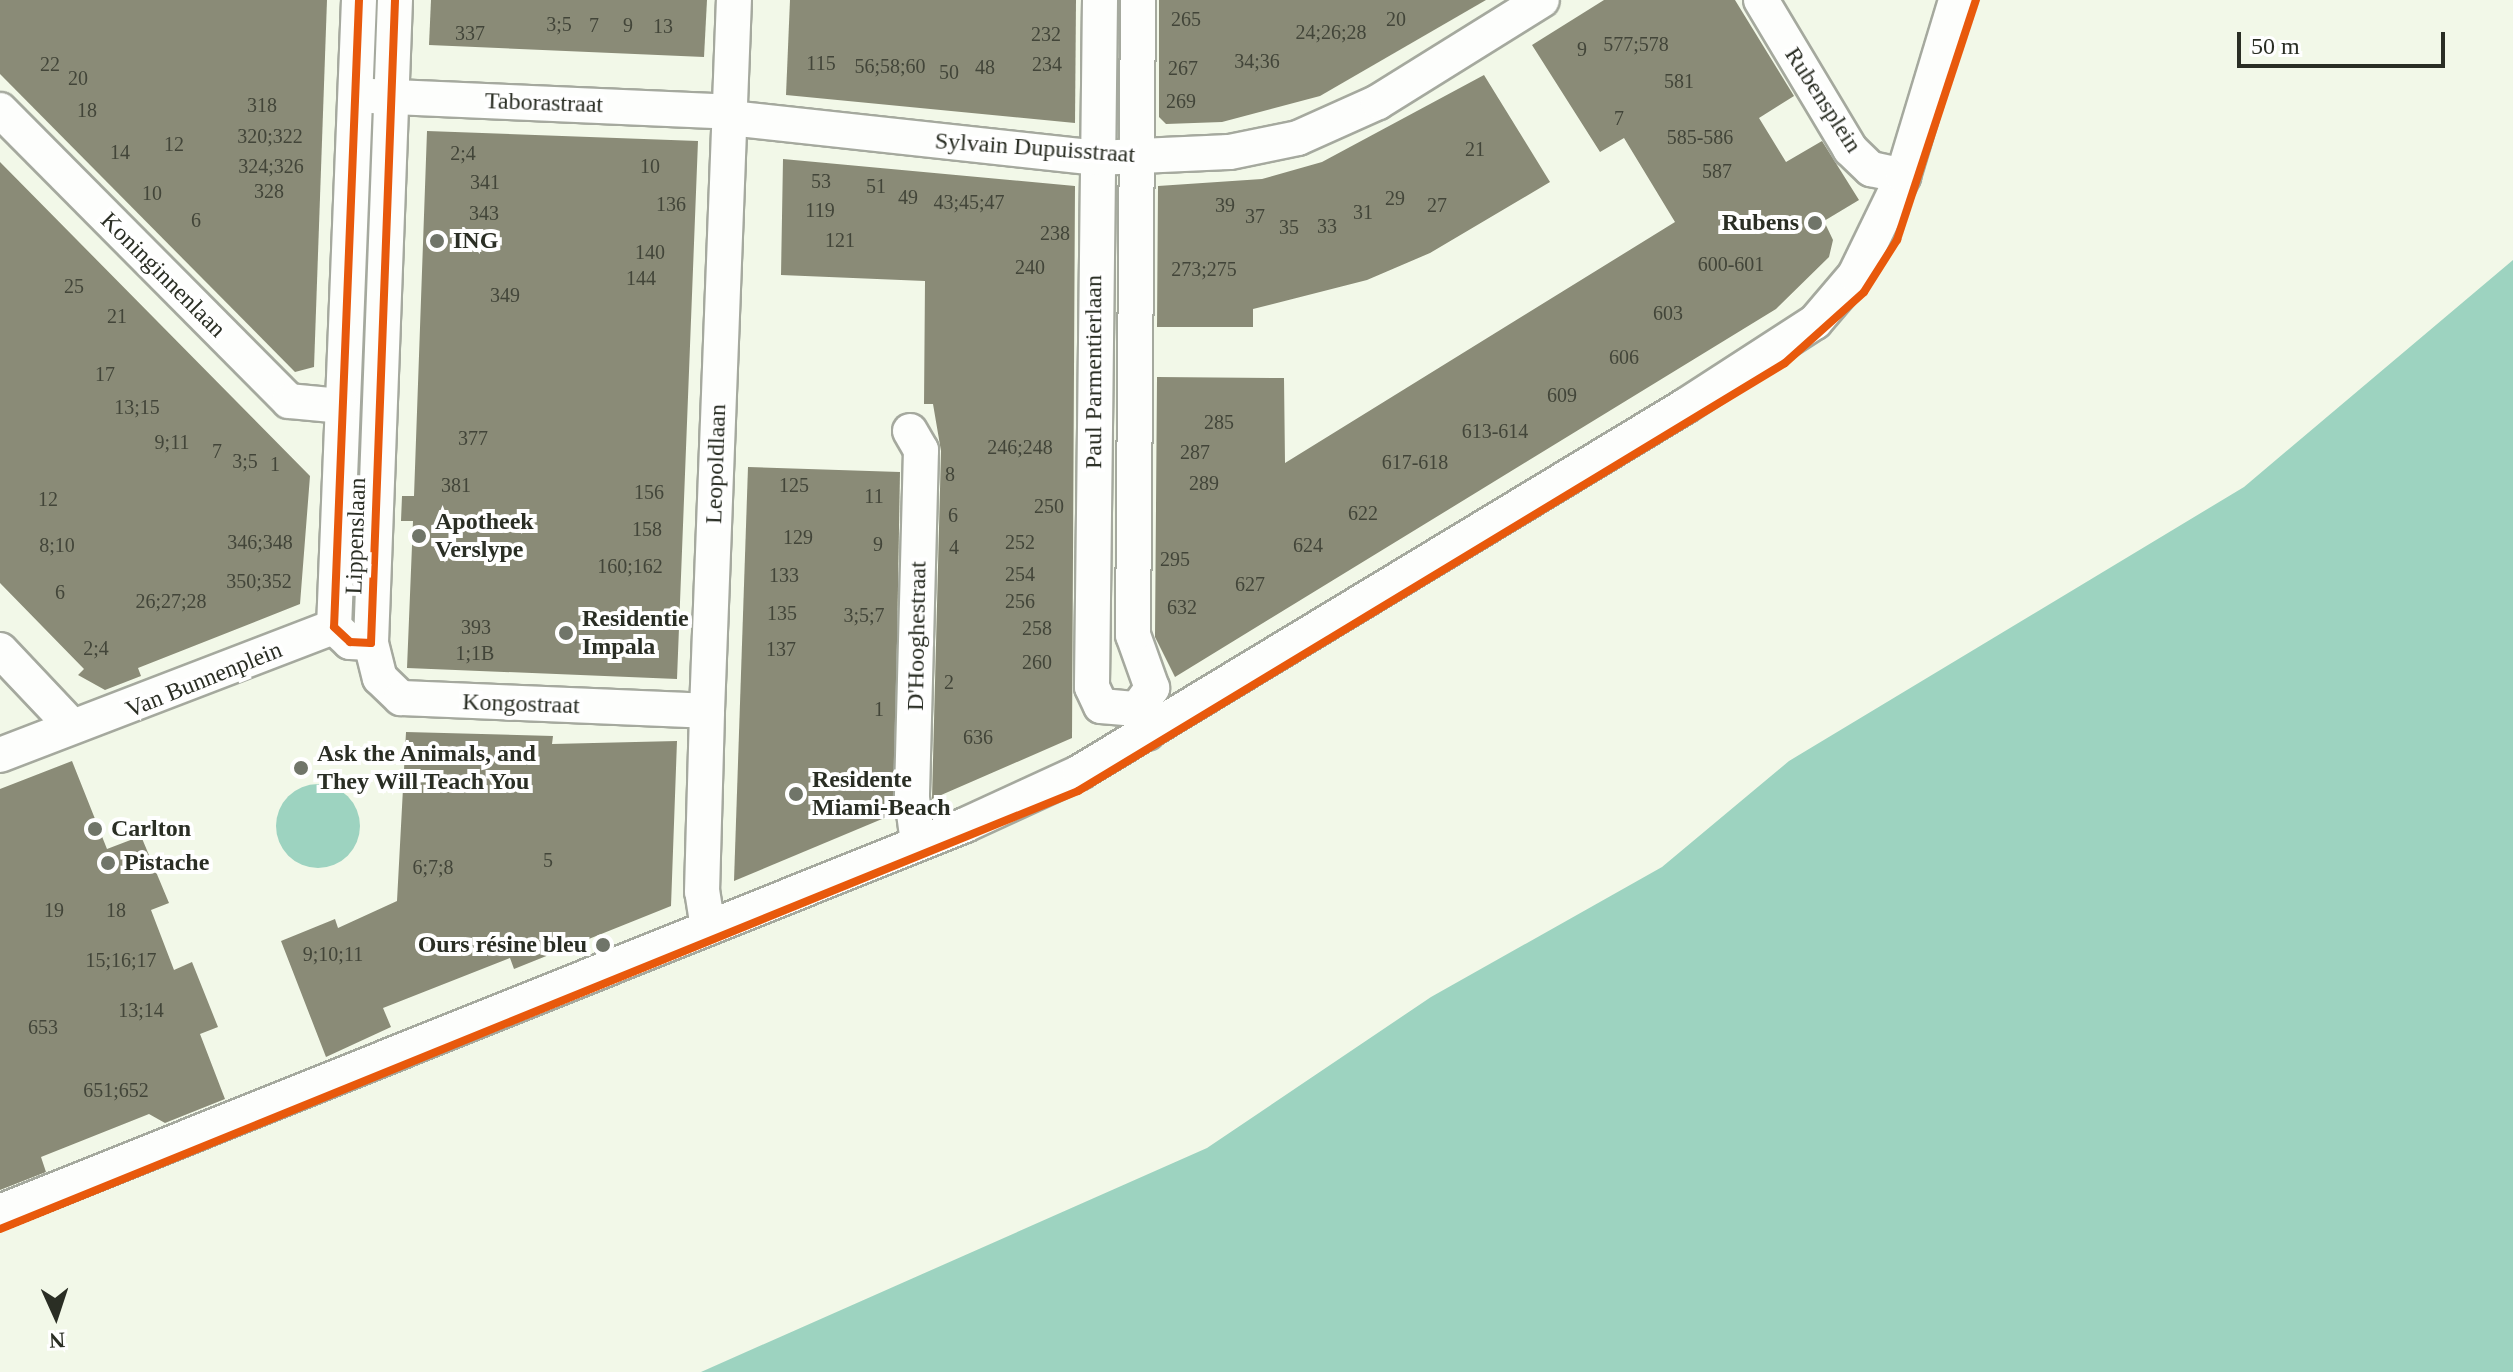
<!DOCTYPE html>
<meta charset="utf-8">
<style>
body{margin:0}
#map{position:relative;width:2513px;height:1372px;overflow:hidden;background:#f2f8e8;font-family:"Times New Roman",serif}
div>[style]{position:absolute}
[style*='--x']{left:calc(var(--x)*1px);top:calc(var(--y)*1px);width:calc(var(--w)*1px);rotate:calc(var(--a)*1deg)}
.water>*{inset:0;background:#9dd3c0}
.round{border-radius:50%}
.building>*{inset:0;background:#8a8b77}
.roads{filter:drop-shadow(2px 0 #a5a99e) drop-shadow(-2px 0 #a5a99e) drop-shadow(0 2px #a5a99e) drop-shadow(0 -2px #a5a99e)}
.minor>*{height:34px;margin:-17px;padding:0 17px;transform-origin:17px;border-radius:17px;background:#fdfefc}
.cycleway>*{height:8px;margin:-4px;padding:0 4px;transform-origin:4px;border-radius:4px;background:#e8590c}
.dots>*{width:22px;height:22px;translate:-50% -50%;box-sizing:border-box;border:4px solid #fff;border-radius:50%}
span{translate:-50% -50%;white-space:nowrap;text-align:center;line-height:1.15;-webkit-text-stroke:8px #fff;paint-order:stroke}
.number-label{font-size:20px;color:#424539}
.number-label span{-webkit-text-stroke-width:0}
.street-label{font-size:24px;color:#2a2e24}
.poi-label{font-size:24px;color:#2a2e24;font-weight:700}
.right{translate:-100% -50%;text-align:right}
.left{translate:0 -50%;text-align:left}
.north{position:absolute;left:16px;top:1276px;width:80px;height:80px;-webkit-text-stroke:6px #fff;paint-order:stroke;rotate:177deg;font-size:22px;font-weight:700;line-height:32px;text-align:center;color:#2a2e24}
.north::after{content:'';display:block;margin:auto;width:28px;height:36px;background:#2a2e24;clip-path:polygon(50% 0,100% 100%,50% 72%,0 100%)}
.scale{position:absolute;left:2237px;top:32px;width:208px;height:36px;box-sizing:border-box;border:4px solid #2a2e24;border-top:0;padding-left:10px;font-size:24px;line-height:28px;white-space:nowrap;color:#2a2e24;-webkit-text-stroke:6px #fff;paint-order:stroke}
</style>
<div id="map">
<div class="water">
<div style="clip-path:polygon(2513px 260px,2513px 1372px,701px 1372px,1207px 1148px,1431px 997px,1662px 867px,1789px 761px,2244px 487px)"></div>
<div class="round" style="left:276px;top:784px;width:84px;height:84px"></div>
</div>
<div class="building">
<div style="clip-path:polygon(0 0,327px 0,314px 367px,295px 372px,0 74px)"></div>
<div style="clip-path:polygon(431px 0,707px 0,704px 57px,429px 45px)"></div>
<div style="clip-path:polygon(790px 0,1076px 0,1075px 123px,786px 95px)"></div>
<div style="clip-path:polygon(1159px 0,1486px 0,1320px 96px,1222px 122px,1166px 124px,1159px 117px)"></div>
<div style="clip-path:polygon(1604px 0,1735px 0,1794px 96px,1759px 118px,1786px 162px,1822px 141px,1859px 200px,1824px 221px,1833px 240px,1829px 257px,1776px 309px,1175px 677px,1155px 637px,1157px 377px,1284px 378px,1285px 463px,1675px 222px,1624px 138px,1600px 152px,1532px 45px)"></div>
<div style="clip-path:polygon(1484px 75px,1550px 182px,1430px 253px,1367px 280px,1253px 309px,1253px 327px,1157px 327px,1158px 186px,1262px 179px,1322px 162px)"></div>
<div style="clip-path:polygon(427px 131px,698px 141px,677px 679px,407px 668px,413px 521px,401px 521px,402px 496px,414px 496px)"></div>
<div style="clip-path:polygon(783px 159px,1075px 186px,1072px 738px,932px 799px,941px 451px,933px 404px,924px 404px,925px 281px,781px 275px)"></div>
<div style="clip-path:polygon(0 162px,310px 476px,300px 604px,138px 668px,141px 676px,105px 690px,78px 675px,84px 669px,0 583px)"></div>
<div style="clip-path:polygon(748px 467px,900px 472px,894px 814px,734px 881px)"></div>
<div style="clip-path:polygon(406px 732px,553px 736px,552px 744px,677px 741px,671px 906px,514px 969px,510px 958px,383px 1008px,391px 1027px,326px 1057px,281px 941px,335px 919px,338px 928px,397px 901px)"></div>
<div style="clip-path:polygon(72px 761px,107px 849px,141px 836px,169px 903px,151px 910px,174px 970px,192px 962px,218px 1027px,200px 1034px,225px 1099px,165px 1123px,149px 1114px,41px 1157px,46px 1172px,0 1190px,0 789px)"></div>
</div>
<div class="roads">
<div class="minor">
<div style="--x:359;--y:0;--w:627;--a:92.28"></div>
<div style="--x:334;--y:627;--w:22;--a:43"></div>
<div style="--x:350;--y:642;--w:21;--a:3"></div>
<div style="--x:395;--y:0;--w:643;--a:92.14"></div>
<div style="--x:371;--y:643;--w:36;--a:76"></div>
<div style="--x:380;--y:678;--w:29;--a:44"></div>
<div style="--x:401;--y:698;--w:306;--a:2.4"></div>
<div style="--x:1100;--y:0;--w:687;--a:90.67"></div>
<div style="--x:1092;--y:687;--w:21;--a:65"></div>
<div style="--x:1101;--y:706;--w:36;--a:5"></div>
<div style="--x:1137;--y:709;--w:26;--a:67"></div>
<div style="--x:1761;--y:0;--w:174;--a:59.1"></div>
<div style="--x:1850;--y:149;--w:29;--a:44"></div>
<div style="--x:1871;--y:169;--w:33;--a:12"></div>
<div style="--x:371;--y:96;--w:360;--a:2.5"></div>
<div style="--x:0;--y:110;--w:410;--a:45.2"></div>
<div style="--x:289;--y:401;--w:53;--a:5.4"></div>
<div style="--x:730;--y:118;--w:368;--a:6.2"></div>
<div style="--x:1096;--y:158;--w:134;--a:-2.6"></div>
<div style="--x:1230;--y:152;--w:69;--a:-11.6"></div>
<div style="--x:1298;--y:138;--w:88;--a:-24.2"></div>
<div style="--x:1378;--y:102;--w:193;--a:-31.9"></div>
<div style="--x:910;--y:431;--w:22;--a:60"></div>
<div style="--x:921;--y:450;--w:348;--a:91.5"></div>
<div style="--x:912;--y:798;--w:45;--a:82.4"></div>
<div style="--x:0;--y:650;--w:103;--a:46.6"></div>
<div style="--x:1137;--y:709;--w:26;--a:-54"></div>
<div style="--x:1152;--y:688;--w:56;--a:-109.7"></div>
<div style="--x:1133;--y:635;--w:635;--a:-89.55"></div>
<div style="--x:0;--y:755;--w:358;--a:-21"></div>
<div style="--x:708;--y:928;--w:36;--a:-99"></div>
<div style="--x:702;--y:892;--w:181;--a:-88.4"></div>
<div style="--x:707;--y:711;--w:712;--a:-87.83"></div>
<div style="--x:0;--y:1212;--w:1040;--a:-21.85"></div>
<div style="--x:965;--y:825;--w:127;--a:-24.7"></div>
<div style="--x:1080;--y:772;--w:707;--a:-31.17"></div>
<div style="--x:1685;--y:406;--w:155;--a:-32.9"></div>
<div style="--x:1815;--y:322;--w:62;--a:-49.6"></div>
<div style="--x:1855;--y:275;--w:110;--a:-64.1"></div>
<div style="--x:1903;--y:176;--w:184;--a:-73.2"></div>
</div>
</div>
<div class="cycleway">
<div style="--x:359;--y:0;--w:627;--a:92.28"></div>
<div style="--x:334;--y:627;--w:22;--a:43"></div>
<div style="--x:350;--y:642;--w:21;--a:3"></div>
<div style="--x:371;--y:643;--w:643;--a:-87.86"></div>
<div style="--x:0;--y:1229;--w:1164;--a:-22.11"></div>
<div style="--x:1078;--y:791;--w:826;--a:-31.19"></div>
<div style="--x:1785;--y:363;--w:106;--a:-41.9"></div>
<div style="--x:1864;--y:292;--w:62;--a:-57.6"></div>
<div style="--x:1897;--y:240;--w:253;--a:-71.8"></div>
</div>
<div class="dots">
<div style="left:1815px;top:223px;background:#707569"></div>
<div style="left:437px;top:241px;background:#707569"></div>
<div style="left:419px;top:536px;background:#707569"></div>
<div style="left:566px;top:633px;background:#707569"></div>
<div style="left:301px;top:768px;background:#707569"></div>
<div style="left:796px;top:794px;background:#707569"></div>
<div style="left:95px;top:829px;background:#707569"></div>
<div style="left:108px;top:863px;background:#707569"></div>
<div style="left:603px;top:945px;background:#707569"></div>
</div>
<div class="number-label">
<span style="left:1186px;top:19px">265</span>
<span style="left:1396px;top:19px">20</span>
<span style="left:559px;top:24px">3;5</span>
<span style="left:594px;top:25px">7</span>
<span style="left:628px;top:25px">9</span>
<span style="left:663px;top:26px">13</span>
<span style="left:1331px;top:32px">24;26;28</span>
<span style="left:470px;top:33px">337</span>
<span style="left:1046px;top:34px">232</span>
<span style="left:1636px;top:44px">577;578</span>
<span style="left:1582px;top:49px">9</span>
<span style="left:1257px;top:61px">34;36</span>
<span style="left:821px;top:63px">115</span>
<span style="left:50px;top:64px">22</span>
<span style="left:1047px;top:64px">234</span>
<span style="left:890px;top:66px">56;58;60</span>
<span style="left:985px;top:67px">48</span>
<span style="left:1183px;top:68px">267</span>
<span style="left:949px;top:72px">50</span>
<span style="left:78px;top:78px">20</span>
<span style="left:1679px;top:81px">581</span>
<span style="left:1181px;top:101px">269</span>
<span style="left:262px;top:105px">318</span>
<span style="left:87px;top:110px">18</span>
<span style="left:1619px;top:118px">7</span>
<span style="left:270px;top:136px">320;322</span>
<span style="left:1700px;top:137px">585-586</span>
<span style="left:174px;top:144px">12</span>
<span style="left:1475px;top:149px">21</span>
<span style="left:120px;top:152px">14</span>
<span style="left:463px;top:153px">2;4</span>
<span style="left:271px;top:166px">324;326</span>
<span style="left:650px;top:166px">10</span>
<span style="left:1717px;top:171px">587</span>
<span style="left:821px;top:181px">53</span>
<span style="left:485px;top:182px">341</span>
<span style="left:876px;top:186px">51</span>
<span style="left:269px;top:191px">328</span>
<span style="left:152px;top:193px">10</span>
<span style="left:908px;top:197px">49</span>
<span style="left:1395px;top:198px">29</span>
<span style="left:969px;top:202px">43;45;47</span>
<span style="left:671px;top:204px">136</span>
<span style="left:1225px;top:205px">39</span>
<span style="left:1437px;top:205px">27</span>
<span style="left:820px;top:210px">119</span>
<span style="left:1363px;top:212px">31</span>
<span style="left:484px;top:213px">343</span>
<span style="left:1255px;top:216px">37</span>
<span style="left:196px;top:220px">6</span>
<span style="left:1327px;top:226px">33</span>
<span style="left:1289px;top:227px">35</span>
<span style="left:1055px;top:233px">238</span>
<span style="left:840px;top:240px">121</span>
<span style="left:650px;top:252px">140</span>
<span style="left:1731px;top:264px">600-601</span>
<span style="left:1030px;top:267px">240</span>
<span style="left:1204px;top:269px">273;275</span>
<span style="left:641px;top:278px">144</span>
<span style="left:74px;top:286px">25</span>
<span style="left:505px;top:295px">349</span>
<span style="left:1668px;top:313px">603</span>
<span style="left:117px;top:316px">21</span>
<span style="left:1624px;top:357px">606</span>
<span style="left:105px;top:374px">17</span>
<span style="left:1562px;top:395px">609</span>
<span style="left:137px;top:407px">13;15</span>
<span style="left:1219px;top:422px">285</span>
<span style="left:1495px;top:431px">613-614</span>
<span style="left:473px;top:438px">377</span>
<span style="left:172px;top:442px">9;11</span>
<span style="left:1020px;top:447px">246;248</span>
<span style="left:217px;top:451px">7</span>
<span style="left:1195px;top:452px">287</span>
<span style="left:245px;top:461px">3;5</span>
<span style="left:1415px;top:462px">617-618</span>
<span style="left:275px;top:464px">1</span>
<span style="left:950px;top:474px">8</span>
<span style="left:1204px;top:483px">289</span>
<span style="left:456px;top:485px">381</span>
<span style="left:794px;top:485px">125</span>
<span style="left:649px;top:492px">156</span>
<span style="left:874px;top:496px">11</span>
<span style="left:48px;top:499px">12</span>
<span style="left:1049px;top:506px">250</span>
<span style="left:1363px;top:513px">622</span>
<span style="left:953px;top:515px">6</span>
<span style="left:647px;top:529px">158</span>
<span style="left:798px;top:537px">129</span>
<span style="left:260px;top:542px">346;348</span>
<span style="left:1020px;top:542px">252</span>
<span style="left:878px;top:544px">9</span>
<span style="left:57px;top:545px">8;10</span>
<span style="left:1308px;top:545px">624</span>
<span style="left:954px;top:547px">4</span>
<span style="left:1175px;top:559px">295</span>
<span style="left:630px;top:566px">160;162</span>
<span style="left:1020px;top:574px">254</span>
<span style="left:784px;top:575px">133</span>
<span style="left:259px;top:581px">350;352</span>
<span style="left:1250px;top:584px">627</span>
<span style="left:60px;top:592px">6</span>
<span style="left:171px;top:601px">26;27;28</span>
<span style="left:1020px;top:601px">256</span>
<span style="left:1182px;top:607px">632</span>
<span style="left:782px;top:613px">135</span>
<span style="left:864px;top:615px">3;5;7</span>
<span style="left:476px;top:627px">393</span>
<span style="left:1037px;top:628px">258</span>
<span style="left:96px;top:648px">2;4</span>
<span style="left:781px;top:649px">137</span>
<span style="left:475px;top:653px">1;1B</span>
<span style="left:1037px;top:662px">260</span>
<span style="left:949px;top:682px">2</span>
<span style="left:879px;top:709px">1</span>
<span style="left:978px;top:737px">636</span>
<span style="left:548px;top:860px">5</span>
<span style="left:433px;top:867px">6;7;8</span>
<span style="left:54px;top:910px">19</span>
<span style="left:116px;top:910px">18</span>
<span style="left:333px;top:954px">9;10;11</span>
<span style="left:121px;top:960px">15;16;17</span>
<span style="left:141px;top:1010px">13;14</span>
<span style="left:43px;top:1027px">653</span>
<span style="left:116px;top:1090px">651;652</span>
</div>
<div class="street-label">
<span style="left:1823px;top:100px;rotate:57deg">Rubensplein</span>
<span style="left:544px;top:103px;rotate:2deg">Taborastraat</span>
<span style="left:1035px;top:148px;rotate:4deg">Sylvain Dupuisstraat</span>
<span style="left:163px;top:275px;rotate:45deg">Koninginnenlaan</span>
<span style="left:1094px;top:372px;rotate:-90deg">Paul Parmentierlaan</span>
<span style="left:716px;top:464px;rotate:-88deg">Leopoldlaan</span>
<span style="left:356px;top:536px;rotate:-88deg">Lippenslaan</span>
<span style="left:917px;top:636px;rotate:-89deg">D'Hooghestraat</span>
<span style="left:204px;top:680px;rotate:-22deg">Van Bunnenplein</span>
<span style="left:521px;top:704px;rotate:2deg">Kongostraat</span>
</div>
<div class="poi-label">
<span class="right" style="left:1799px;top:223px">Rubens</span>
<span class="left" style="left:453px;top:241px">ING</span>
<span class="left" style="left:435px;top:536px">Apotheek<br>Verslype</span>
<span class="left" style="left:582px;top:633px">Residentie<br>Impala</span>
<span class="left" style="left:317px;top:768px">Ask the Animals, and<br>They Will Teach You</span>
<span class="left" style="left:812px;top:794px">Residente<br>Miami-Beach</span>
<span class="left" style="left:111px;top:829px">Carlton</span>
<span class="left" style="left:124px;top:863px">Pistache</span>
<span class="right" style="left:587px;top:945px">Ours résine bleu</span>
</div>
<div class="north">N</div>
<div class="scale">50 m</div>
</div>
